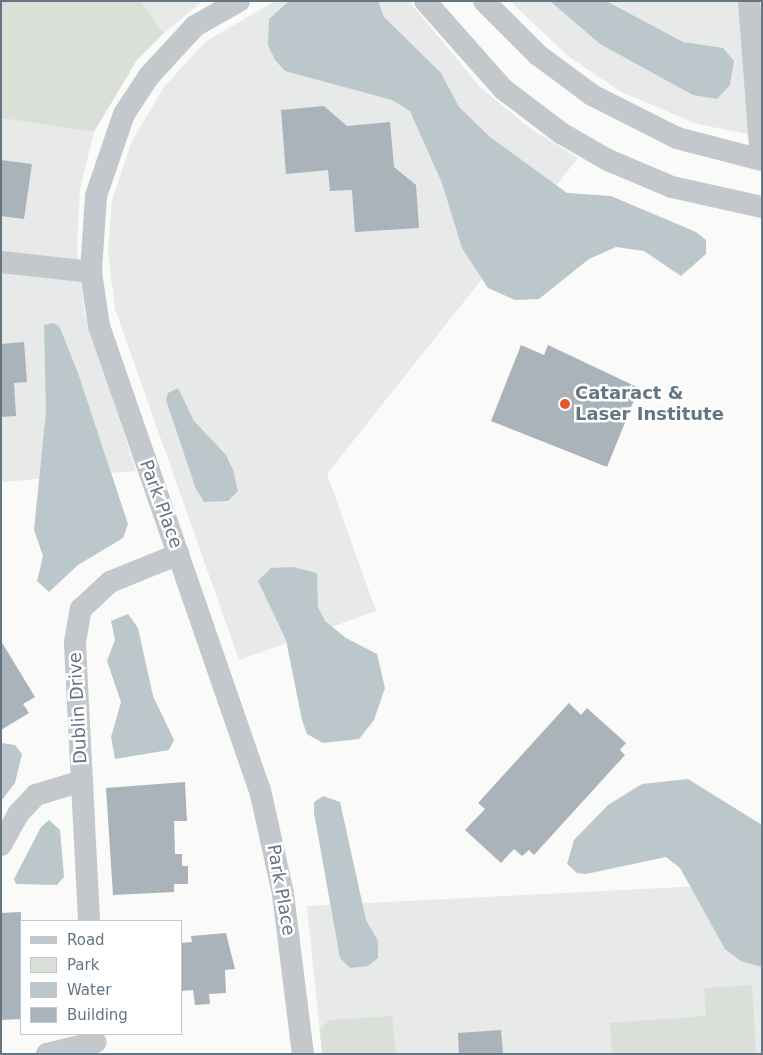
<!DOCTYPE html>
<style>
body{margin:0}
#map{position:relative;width:763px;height:1055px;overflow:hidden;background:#fafaf8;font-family:"DejaVu Sans",sans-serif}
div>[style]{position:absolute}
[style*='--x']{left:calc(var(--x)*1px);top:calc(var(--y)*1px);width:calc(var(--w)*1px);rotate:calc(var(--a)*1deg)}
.built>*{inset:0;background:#e8e9e9}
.green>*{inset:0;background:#dadfd7}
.water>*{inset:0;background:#bbc7cb}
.building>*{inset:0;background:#aab3b9}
.minor>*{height:22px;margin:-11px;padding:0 11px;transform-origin:11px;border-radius:11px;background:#c3c8cc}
.dots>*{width:14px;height:14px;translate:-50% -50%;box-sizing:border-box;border:2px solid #fff;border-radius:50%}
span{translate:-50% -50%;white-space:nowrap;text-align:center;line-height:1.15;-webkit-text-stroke:5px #fff;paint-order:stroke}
.poi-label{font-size:18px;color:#657683;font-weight:700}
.left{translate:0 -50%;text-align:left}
.street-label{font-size:18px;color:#657683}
.frame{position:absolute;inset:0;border:2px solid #657683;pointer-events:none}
.legend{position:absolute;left:20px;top:920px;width:162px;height:115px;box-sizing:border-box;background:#fff;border:1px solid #c1c8cd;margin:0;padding:6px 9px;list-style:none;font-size:15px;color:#657683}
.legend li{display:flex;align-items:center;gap:10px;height:25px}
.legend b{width:25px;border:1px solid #c1c8cd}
</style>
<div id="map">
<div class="built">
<div style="clip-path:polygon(141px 1px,203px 1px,164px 33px)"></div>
<div style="clip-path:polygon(275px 1px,409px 1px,480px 87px,531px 129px,578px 158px,327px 474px,376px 611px,239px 660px,115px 309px,108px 251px,112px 201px,132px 141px,164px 87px,205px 42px)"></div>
<div style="clip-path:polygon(510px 1px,762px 1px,762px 137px,697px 124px,621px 92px,568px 56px)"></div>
<div style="clip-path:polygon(1px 118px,94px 132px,80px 189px,77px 247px,85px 315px,136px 471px,1px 482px)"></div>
<div style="clip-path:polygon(762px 883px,762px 1054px,322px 1054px,307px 906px)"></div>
</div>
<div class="green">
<div style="clip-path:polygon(1px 1px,141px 1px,164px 33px,137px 60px,94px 132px,1px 118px)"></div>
<div style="clip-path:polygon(752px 985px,756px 1054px,612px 1054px,610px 1023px,706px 1016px,704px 988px)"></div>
<div style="clip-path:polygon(392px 1016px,396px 1054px,322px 1054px,320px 1030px,329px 1020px)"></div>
</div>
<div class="water">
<div style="clip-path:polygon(289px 1px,378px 1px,384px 17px,441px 73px,459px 107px,490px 137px,567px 193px,611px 196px,696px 232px,706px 240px,706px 254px,681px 276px,644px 251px,616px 247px,589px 259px,539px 299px,515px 300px,488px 288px,462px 248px,442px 183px,410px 111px,392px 100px,285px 71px,275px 60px,268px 45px,269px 19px)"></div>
<div style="clip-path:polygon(550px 1px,606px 1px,683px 42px,723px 48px,734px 61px,730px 85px,717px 99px,693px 95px,600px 44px)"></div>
<div style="clip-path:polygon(54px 323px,60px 328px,78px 373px,128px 524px,123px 538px,78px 565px,49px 592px,37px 581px,43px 556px,34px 530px,46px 412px,44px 325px)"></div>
<div style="clip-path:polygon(178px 388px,194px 421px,226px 455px,233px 470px,238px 491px,228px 501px,204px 502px,196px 489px,166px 400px,168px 393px)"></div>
<div style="clip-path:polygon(293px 567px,317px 573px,318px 607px,325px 621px,346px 638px,377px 654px,385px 688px,374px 720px,359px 739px,323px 743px,307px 734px,302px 720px,286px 640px,258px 581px,271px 568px)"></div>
<div style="clip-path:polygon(128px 614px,138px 628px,153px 696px,174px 740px,169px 750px,115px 759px,111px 737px,121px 702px,107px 661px,115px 640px,111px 621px)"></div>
<div style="clip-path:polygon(1px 743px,15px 745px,22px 754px,15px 783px,1px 801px)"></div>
<div style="clip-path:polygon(688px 779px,762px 825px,762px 967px,741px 961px,725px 949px,680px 868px,666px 857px,586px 874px,577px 873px,567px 864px,574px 840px,608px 805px,642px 784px)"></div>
<div style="clip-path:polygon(323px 796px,340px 802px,366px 920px,378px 941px,378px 958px,368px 966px,350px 968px,340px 958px,314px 813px,314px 802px)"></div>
<div style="clip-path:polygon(49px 820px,60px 830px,64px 877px,57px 885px,16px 884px,14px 879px,41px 827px)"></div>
</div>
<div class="building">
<div style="clip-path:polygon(324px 106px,347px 126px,390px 122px,394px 167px,416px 185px,419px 228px,355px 232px,352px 190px,330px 191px,328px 170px,286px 174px,281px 110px)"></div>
<div style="clip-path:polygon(1px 160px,32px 164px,24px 219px,1px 216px)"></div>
<div style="clip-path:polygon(24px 342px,27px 382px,14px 383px,16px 416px,1px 417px,1px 344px)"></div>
<div style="clip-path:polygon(521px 345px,544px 355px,548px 345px,639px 388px,607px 467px,491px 421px)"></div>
<div style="clip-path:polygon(1px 641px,35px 697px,23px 704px,29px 713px,1px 730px)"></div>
<div style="clip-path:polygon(569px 703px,581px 715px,587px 708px,598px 718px,626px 743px,620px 750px,625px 755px,534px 855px,529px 850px,522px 856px,514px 849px,501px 863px,465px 830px,485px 809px,478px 803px)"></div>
<div style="clip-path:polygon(185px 782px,187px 821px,174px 821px,175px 854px,182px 854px,182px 866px,188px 866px,188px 884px,174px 884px,174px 892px,113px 895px,106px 788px)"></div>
<div style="clip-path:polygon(21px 912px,21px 1019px,1px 1020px,1px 913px)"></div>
<div style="clip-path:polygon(226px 933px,235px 969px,225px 970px,226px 993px,209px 994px,210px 1004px,195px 1005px,193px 990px,181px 991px,181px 943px,192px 942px,191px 936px)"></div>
<div style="clip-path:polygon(501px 1030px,503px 1054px,459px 1054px,458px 1033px)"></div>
</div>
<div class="minor">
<div style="--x:239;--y:1;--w:51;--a:150.4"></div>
<div style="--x:195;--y:26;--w:68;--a:132.6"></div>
<div style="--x:149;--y:76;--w:45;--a:123.3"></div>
<div style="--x:124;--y:114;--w:87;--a:108.9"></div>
<div style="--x:96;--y:196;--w:76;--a:93.8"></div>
<div style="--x:91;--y:272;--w:55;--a:81.6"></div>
<div style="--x:99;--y:326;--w:491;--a:70.9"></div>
<div style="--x:260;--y:790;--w:107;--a:77.5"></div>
<div style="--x:283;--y:894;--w:161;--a:82.9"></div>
<div style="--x:425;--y:1;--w:118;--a:48.4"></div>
<div style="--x:503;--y:89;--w:73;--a:37.2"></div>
<div style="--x:561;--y:133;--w:54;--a:29.9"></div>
<div style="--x:608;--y:160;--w:69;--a:22.9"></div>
<div style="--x:672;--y:187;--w:92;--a:12.5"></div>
<div style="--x:484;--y:1;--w:76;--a:45"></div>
<div style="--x:538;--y:55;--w:67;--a:36.5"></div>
<div style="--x:592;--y:95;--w:95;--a:26.8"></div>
<div style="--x:677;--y:138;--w:88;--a:14.5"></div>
<div style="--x:749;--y:1;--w:159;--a:85.7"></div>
<div style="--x:1;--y:262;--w:91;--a:6.3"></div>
<div style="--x:1;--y:845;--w:37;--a:-61"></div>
<div style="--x:19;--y:813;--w:25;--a:-47"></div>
<div style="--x:36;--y:795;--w:48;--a:-16.9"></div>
<div style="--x:89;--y:921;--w:279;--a:-92.9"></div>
<div style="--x:75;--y:642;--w:34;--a:-80"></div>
<div style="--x:81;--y:609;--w:40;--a:-43"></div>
<div style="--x:110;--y:582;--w:74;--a:-22.1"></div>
<div style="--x:47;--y:1054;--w:50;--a:-13.8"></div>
</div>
<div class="dots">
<div style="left:565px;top:404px;background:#e4572e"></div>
</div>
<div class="poi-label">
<span class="left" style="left:575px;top:404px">Cataract &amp;<br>Laser Institute</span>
</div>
<div class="street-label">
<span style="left:161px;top:504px;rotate:70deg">Park Place</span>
<span style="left:78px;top:708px;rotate:-93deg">Dublin Drive</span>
<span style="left:281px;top:890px;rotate:80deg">Park Place</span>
</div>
<div class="frame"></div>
<ul class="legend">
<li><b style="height:6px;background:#c3c8cc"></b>Road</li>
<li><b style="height:14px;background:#dadfd7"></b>Park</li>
<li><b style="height:14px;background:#bbc7cb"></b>Water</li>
<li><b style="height:14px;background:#aab3b9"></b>Building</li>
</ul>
</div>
